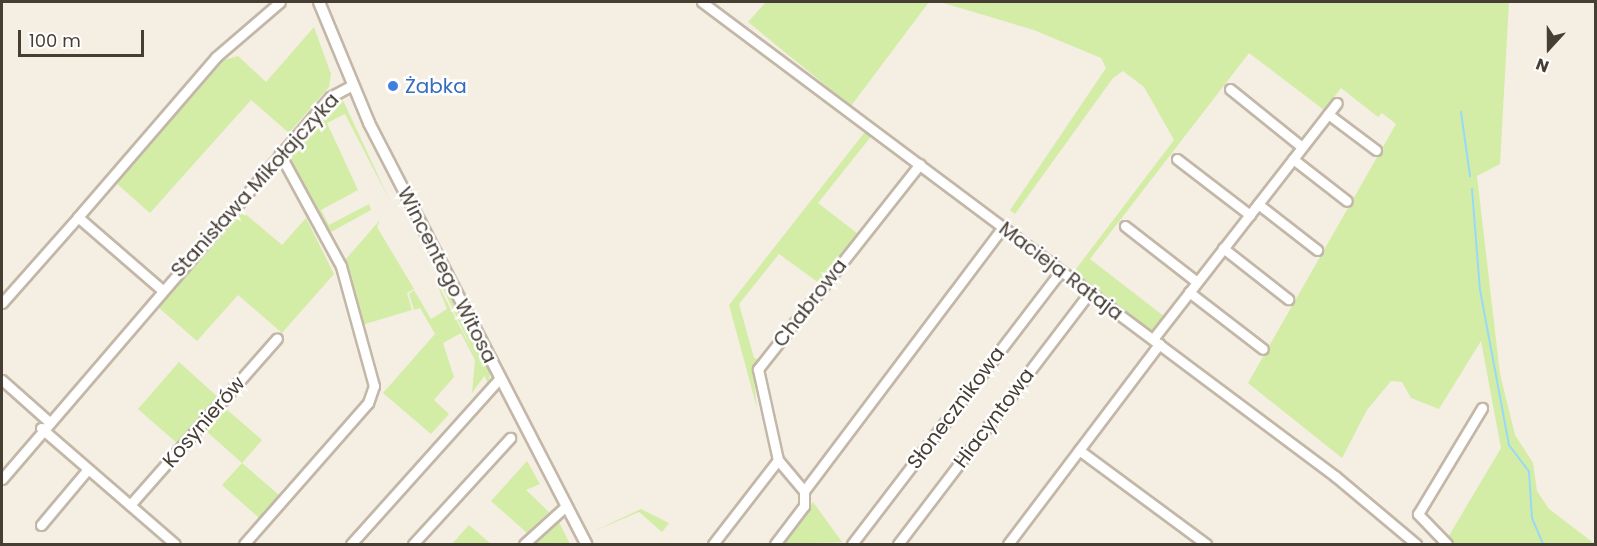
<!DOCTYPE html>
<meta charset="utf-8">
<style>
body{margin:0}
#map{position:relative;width:1597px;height:546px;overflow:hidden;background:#f4eee3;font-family:Poppins,sans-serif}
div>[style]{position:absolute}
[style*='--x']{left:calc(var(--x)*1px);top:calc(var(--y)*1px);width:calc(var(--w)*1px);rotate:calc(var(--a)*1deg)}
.green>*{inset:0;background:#d3eda7}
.stream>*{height:2px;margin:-1px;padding:0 1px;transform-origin:1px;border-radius:1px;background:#98d9f8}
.roads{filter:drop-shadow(2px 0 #c3b7a8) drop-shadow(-2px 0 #c3b7a8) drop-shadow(0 2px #c3b7a8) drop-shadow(0 -2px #c3b7a8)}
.minor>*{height:9px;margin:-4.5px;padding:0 4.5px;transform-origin:4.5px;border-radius:4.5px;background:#fff}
.tertiary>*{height:10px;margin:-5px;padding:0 5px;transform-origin:5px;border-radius:5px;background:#fff}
.dots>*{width:16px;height:16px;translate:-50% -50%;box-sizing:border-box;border:3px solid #fff;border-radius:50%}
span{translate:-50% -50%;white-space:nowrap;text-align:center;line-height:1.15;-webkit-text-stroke:5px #fff;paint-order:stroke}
.shop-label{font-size:20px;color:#366cbe}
.left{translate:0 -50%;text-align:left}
.street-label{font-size:20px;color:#463d33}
.frame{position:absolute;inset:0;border:3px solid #463d33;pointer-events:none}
.north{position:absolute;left:1519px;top:18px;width:60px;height:60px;-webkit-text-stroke:4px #fff;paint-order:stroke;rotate:201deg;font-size:16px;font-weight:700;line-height:24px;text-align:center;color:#463d33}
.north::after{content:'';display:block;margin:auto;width:21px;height:27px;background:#463d33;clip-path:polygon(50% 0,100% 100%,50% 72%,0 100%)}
.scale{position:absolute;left:18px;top:30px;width:126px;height:27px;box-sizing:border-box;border:3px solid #463d33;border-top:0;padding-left:8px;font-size:18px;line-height:21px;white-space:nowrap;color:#463d33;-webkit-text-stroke:4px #fff;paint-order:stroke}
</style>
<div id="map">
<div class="green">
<div style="clip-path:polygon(766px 2px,929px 2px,851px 106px,748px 22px)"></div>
<div style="clip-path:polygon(940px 2px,1509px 2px,1500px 164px,1477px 176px,1500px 374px,1515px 435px,1533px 463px,1537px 491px,1549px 509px,1595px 544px,1455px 544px,1447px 539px,1501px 448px,1481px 341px,1439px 409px,1411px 398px,1402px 382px,1391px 381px,1367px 410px,1342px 458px,1248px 383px,1396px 124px,1382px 113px,1378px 117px,1341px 88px,1324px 110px,1249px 53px,1090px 259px,1165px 317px,1150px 332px,1066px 271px,1076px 269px,1174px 140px,1144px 87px,1123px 71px,1113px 78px,1015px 214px,1010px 210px,1106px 68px,1101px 58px,1034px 30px)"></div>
<div style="clip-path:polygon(314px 27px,331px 74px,329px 87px,289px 133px,251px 100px,150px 213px,116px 183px,224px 60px,238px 56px,266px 82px)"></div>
<div style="clip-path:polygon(341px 96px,390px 201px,345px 114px,327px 123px,358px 190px,321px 210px,329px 225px,369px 204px,371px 210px,331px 232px,345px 260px,380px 220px,377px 227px,414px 289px,407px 293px,412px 310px,365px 324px,365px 336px,347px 277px,287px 155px)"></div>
<div style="clip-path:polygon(868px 128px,873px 134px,818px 203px,858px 234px,819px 283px,779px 254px,739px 304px,754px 358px,761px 360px,753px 373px,757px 408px,729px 305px)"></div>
<div style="clip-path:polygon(242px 211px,282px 245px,306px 218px,334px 274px,282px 333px,238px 295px,197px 341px,158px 307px)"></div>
<div style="clip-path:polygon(435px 279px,485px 375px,472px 393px,475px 360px,461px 333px,443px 343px,454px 377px,434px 400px,449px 414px,431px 434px,383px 393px,435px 334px,420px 308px,414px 310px,409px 294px,414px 290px,431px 319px,447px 309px)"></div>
<div style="clip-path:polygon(444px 279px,489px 367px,490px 377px,488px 383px,440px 282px)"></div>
<div style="clip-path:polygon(179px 362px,220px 399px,179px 445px,138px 409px)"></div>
<div style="clip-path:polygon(225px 408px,262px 440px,242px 463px,279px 495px,259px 518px,222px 485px,242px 463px,205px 430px)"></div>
<div style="clip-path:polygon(527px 461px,540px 484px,526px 490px,549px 512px,527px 533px,491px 501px)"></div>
<div style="clip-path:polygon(813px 502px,842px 542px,781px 544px)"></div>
<div style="clip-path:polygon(641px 509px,669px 523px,662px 532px,639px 512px,592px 532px)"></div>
<div style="clip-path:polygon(556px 516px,570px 544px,531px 544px,553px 519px)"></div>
<div style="clip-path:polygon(469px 525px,491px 544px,452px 544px)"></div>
</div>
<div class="stream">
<div style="--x:1461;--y:112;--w:65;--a:82"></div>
<div style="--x:1472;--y:189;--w:101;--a:85.5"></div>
<div style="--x:1480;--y:290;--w:158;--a:79.4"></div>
<div style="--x:1509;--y:445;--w:34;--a:53"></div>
<div style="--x:1529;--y:472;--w:46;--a:86.3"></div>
<div style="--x:1532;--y:518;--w:28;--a:67"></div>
</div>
<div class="roads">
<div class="minor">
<div style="--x:702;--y:2;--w:791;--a:36.83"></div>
<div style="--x:1335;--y:476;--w:106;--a:40"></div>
<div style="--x:1230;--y:89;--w:92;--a:38.9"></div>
<div style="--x:1328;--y:114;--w:60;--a:36.9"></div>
<div style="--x:1177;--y:159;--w:92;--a:37.5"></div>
<div style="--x:1293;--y:159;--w:68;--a:37.9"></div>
<div style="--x:1258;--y:204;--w:75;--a:37.9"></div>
<div style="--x:1125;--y:226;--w:91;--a:37.9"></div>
<div style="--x:1223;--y:248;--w:83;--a:38.1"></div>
<div style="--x:161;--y:289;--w:110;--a:-139.1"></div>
<div style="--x:78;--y:217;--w:211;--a:-49.2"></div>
<div style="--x:216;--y:57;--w:84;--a:-40.7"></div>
<div style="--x:1189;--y:292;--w:93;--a:37.6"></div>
<div style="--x:2;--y:303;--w:115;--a:-48.5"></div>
<div style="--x:1153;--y:339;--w:299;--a:-52.1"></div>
<div style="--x:2;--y:380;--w:60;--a:41.6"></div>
<div style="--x:41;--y:428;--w:177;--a:40.9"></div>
<div style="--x:1079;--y:450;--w:158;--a:36.5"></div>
<div style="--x:778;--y:460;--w:40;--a:50"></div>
<div style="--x:804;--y:491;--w:331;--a:-53"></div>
<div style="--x:2;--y:479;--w:503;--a:-49.35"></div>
<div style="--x:330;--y:97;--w:24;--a:-28"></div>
<div style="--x:130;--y:505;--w:222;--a:-48.6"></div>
<div style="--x:41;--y:525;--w:73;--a:-50"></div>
<div style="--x:244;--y:544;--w:188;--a:-48.7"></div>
<div style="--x:368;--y:403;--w:18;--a:-71"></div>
<div style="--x:374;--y:386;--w:124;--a:-105.4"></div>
<div style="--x:341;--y:266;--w:128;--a:-118.6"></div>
<div style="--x:351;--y:544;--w:223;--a:-48.1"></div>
<div style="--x:413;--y:544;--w:144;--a:-47.5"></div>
<div style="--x:524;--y:544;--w:57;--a:-42.1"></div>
<div style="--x:713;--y:544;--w:106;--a:-52.3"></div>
<div style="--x:778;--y:460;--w:93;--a:-102.4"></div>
<div style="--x:758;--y:369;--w:261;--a:-51.7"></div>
<div style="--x:775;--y:544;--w:48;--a:-52.7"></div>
<div style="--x:804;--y:506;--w:15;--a:-90"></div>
<div style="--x:852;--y:544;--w:344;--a:-52.6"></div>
<div style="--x:898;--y:544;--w:317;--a:-52.7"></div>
<div style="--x:1008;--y:544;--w:251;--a:-52.9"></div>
<div style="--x:1447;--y:544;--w:42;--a:-134"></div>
<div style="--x:1418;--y:514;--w:124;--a:-58.9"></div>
</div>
<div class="tertiary">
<div style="--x:319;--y:2;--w:131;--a:67.5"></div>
<div style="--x:369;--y:123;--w:474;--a:62.7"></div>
</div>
</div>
<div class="dots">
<div style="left:393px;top:86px;background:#3f7fe0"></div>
</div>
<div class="shop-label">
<span class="left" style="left:405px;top:86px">Żabka</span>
</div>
<div class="street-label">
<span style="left:255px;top:185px;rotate:-48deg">Stanisława Mikołajczyka</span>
<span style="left:1061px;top:271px;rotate:37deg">Macieja Rataja</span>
<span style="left:447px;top:275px;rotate:63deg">Wincentego Witosa</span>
<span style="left:810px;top:303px;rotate:-52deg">Chabrowa</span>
<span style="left:956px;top:408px;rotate:-53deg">Słonecznikowa</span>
<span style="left:994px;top:418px;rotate:-53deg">Hiacyntowa</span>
<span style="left:204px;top:422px;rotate:-49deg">Kosynierów</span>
</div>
<div class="frame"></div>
<div class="north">N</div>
<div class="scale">100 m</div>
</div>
